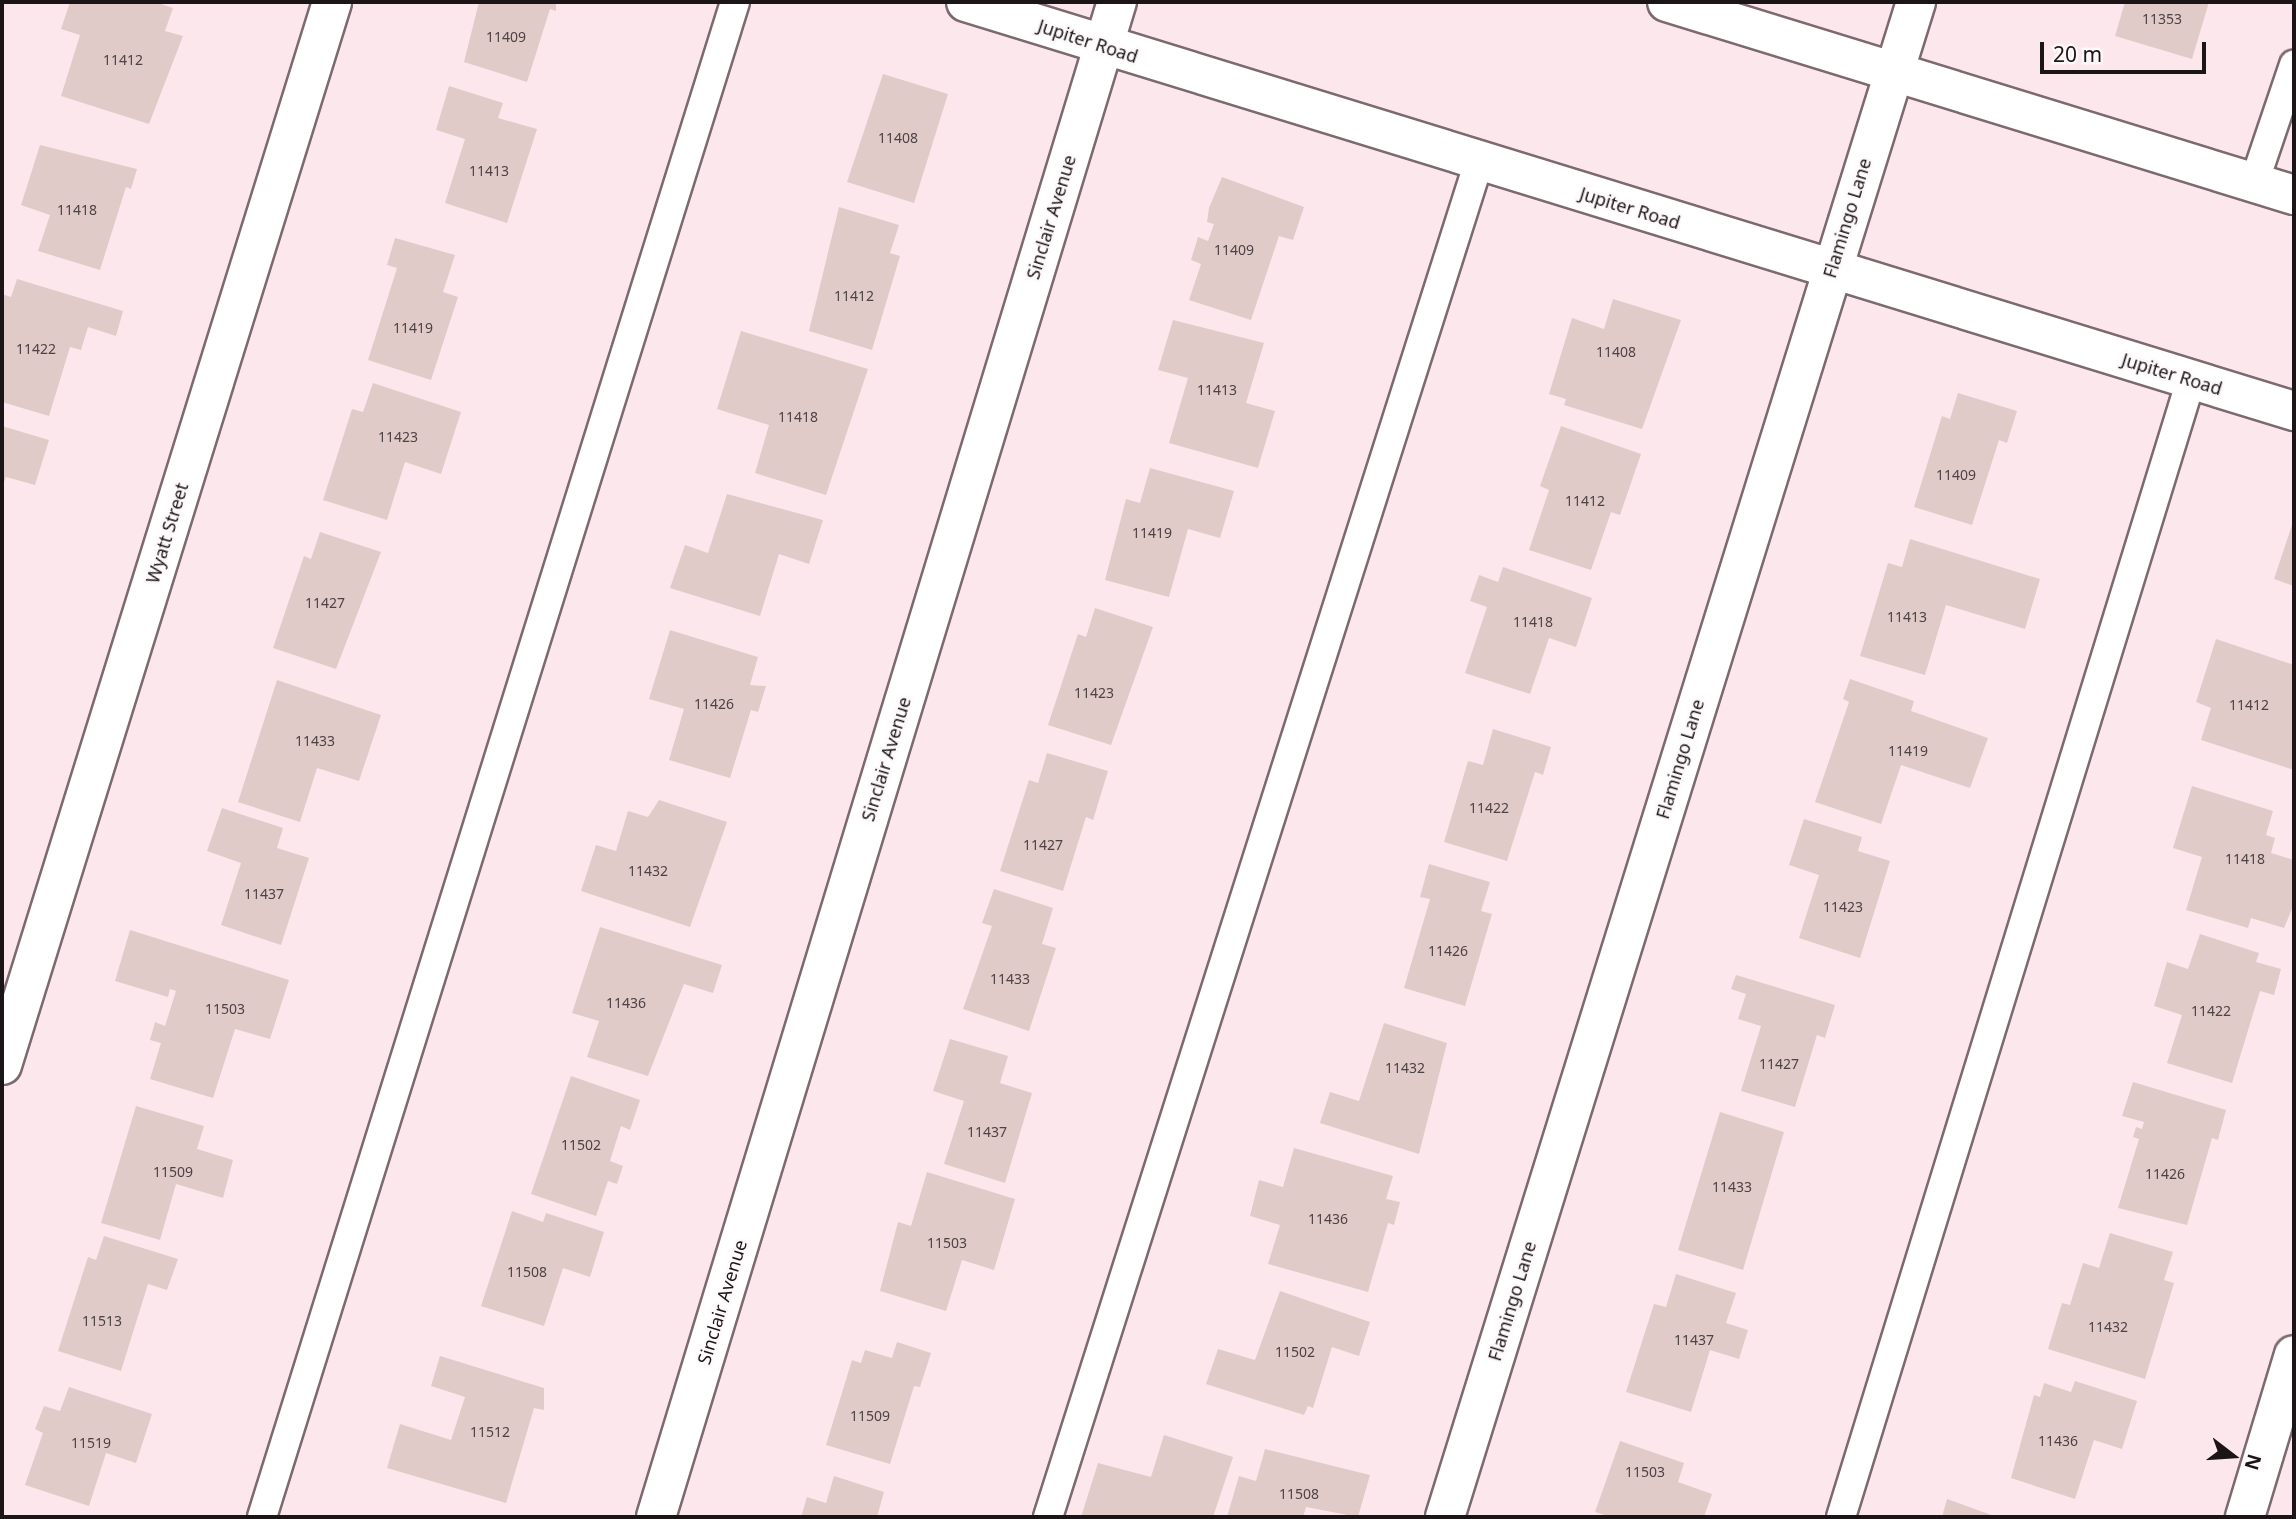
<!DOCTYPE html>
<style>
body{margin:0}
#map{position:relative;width:2296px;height:1519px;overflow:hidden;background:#fce7ed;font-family:"Noto Sans",sans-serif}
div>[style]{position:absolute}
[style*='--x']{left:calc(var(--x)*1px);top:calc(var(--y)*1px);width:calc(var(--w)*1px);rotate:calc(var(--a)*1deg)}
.building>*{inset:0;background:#e1cbc9}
.roads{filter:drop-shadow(2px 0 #7c6a6f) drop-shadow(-2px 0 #7c6a6f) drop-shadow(0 2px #7c6a6f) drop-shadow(0 -2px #7c6a6f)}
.service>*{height:28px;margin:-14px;padding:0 14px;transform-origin:14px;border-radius:14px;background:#fff}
.minor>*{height:38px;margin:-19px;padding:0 19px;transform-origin:19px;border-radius:19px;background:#fff}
.secondary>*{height:38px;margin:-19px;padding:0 19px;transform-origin:19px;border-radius:19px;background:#fff}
span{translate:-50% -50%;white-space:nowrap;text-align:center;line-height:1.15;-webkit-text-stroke:5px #fef9fb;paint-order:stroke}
.number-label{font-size:14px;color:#4d4244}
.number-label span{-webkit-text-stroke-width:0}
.street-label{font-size:18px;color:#1c1517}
.frame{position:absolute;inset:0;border:4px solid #1c1517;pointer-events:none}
.north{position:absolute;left:2198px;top:1421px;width:70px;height:70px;-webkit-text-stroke:5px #fef9fb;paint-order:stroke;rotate:107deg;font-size:19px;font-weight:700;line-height:28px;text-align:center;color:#1c1517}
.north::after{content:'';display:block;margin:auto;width:24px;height:32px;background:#1c1517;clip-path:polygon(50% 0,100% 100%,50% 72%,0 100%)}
.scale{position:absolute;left:2040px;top:42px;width:166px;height:32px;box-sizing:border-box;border:4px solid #1c1517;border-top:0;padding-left:9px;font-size:21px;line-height:24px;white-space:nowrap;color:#1c1517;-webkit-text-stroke:5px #fef9fb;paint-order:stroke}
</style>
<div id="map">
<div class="building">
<div style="clip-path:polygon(70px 2px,155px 2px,173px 8px,165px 31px,183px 36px,149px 124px,61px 96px,80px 35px,61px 29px)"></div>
<div style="clip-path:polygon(479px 2px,556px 2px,556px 11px,550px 9px,527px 82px,464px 62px)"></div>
<div style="clip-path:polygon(2125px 2px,2209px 2px,2192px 59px,2115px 36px)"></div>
<div style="clip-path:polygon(883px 74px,948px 94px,914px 203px,847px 182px)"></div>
<div style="clip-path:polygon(449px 86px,503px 103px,498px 118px,537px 129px,507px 223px,445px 203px,465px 139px,436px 130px)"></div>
<div style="clip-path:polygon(40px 145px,137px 169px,131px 189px,126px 187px,100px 270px,38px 251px,50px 215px,21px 205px)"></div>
<div style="clip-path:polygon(1222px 177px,1304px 207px,1293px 240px,1279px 236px,1251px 320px,1189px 300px,1201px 264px,1191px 260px,1198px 237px,1208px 241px,1214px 224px,1207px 222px,1209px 208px)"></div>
<div style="clip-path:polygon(839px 207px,899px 225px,890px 253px,900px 256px,872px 350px,809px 331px)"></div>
<div style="clip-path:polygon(395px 238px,455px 255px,443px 292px,458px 297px,431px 380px,368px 360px,397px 268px,387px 265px)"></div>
<div style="clip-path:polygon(17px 279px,123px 311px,116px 336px,88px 327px,81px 350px,70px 347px,49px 416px,2px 402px,2px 294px,11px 297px)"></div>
<div style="clip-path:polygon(1613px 299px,1681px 320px,1642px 429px,1564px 405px,1566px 399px,1549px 394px,1572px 318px,1604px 329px)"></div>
<div style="clip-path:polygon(1173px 320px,1264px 343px,1246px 403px,1275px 411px,1258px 468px,1169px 443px,1188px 378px,1158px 370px)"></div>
<div style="clip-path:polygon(741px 331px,868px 369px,826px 495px,755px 473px,769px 425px,717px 409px)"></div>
<div style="clip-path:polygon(373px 383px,461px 412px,441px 474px,405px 462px,387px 520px,323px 500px,352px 409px,363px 412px)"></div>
<div style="clip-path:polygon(1958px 393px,2017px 411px,2007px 443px,1999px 440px,1972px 525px,1914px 507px,1942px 416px,1950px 419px)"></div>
<div style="clip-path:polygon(2px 426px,49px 440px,35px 485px,6px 477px,2px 487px)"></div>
<div style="clip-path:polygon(1561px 426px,1641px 454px,1620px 515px,1611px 512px,1591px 570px,1529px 550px,1549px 490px,1540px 486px)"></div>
<div style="clip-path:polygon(1150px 468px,1234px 491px,1220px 538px,1188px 529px,1169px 597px,1105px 580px,1126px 499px,1140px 503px)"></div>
<div style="clip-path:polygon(727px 494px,823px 520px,809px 564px,779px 554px,760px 616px,670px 588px,685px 545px,708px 553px)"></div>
<div style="clip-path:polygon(2294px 519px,2294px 586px,2274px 579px)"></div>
<div style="clip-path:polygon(320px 532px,381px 552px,336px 669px,273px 648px,304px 556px,311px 559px)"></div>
<div style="clip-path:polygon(1910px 539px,2040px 579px,2025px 629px,1946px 605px,1925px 675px,1860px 656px,1888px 563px,1902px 567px)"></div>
<div style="clip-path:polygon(1503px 567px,1592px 598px,1576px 647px,1549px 638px,1530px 694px,1465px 673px,1487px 607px,1470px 601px,1479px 575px,1498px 582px)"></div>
<div style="clip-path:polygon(1095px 608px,1153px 627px,1111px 745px,1048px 725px,1078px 634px,1086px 637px)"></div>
<div style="clip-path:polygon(670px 630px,758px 657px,750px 685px,766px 686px,758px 712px,751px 710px,730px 778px,669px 760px,684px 709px,649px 699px)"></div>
<div style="clip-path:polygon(2216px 639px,2294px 665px,2294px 770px,2201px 740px,2211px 708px,2196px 702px)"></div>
<div style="clip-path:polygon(1850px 679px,1914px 701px,1911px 711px,1988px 738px,1970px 788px,1901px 765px,1881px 824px,1815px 802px,1849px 702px,1843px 699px)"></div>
<div style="clip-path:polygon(277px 680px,381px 715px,359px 781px,317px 768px,300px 822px,238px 802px)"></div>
<div style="clip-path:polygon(1493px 729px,1551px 747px,1543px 775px,1535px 772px,1507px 861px,1444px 842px,1468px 761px,1483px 765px)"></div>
<div style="clip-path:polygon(1047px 753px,1108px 771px,1093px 820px,1086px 817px,1063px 891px,1000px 871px,1029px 780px,1038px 783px)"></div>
<div style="clip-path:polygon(2192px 786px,2273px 811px,2266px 835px,2275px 838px,2271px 853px,2294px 860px,2294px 904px,2284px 928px,2251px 918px,2248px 928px,2186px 910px,2202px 857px,2173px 848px)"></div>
<div style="clip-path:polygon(659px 800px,727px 822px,690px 927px,581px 891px,596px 845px,616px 851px,628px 811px,648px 817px)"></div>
<div style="clip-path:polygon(222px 808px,283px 828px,277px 848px,309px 858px,281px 945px,221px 925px,241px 863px,207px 851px)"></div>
<div style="clip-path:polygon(1804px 819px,1862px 837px,1858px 851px,1890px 861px,1860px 958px,1799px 938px,1819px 875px,1789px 865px)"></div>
<div style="clip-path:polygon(1429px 864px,1490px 882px,1481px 911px,1492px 914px,1465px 1006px,1404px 988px,1430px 899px,1420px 897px)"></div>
<div style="clip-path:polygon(994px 889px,1053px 908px,1042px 944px,1056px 948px,1029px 1031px,963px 1009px,992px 926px,982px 923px)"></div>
<div style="clip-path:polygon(600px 927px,722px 965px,713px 993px,684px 984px,648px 1076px,587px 1057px,599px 1021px,572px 1013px)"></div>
<div style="clip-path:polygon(130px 930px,289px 980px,270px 1039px,235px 1029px,213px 1098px,150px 1079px,161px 1043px,150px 1040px,155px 1022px,165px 1026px,176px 991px,170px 989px,168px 997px,115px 981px)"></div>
<div style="clip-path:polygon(2200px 934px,2259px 953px,2256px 962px,2281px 969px,2274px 995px,2260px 991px,2232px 1083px,2167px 1063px,2182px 1015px,2154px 1006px,2167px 962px,2188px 969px)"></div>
<div style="clip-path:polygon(1736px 975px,1835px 1005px,1825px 1038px,1817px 1035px,1795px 1107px,1741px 1091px,1761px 1026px,1738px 1019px,1746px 994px,1731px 989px)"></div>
<div style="clip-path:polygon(1384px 1023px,1447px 1043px,1419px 1154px,1320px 1123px,1330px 1092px,1359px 1101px)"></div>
<div style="clip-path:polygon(950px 1039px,1008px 1056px,1000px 1083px,1032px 1093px,1005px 1183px,944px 1164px,964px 1101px,933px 1091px)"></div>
<div style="clip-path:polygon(571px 1076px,640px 1100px,630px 1130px,621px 1126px,610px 1161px,623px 1166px,617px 1184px,608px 1181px,596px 1216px,531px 1194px)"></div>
<div style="clip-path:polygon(2133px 1082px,2226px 1110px,2218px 1140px,2212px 1138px,2187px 1225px,2118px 1208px,2139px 1139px,2133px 1137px,2136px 1127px,2142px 1129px,2144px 1122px,2122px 1116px)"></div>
<div style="clip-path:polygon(136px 1106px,204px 1126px,197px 1149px,233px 1160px,223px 1198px,176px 1184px,160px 1240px,101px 1223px)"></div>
<div style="clip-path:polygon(1720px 1112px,1784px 1132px,1743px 1270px,1678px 1250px)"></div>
<div style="clip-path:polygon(1294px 1148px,1393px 1176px,1386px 1199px,1400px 1202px,1394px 1225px,1388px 1223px,1368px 1292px,1268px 1264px,1280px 1225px,1250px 1216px,1259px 1180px,1283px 1187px)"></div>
<div style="clip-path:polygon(927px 1172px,1015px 1199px,994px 1270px,962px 1260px,946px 1311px,880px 1291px,898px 1222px,911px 1226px)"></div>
<div style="clip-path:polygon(512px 1211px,543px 1222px,546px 1213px,604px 1232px,590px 1277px,563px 1268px,544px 1326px,481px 1306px)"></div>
<div style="clip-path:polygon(2110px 1233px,2173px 1252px,2164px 1280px,2174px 1283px,2145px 1379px,2048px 1349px,2062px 1303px,2070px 1305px,2083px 1263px,2099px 1268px)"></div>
<div style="clip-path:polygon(104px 1236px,178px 1259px,167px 1290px,148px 1284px,121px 1371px,58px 1351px,88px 1257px,96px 1260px)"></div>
<div style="clip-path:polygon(1676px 1274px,1736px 1293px,1726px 1323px,1748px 1330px,1739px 1359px,1710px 1350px,1691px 1412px,1626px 1392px,1654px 1304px,1666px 1307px)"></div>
<div style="clip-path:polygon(1280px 1291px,1370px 1322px,1359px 1356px,1332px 1347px,1313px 1408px,1308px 1406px,1304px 1415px,1206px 1384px,1218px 1349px,1255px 1360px)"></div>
<div style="clip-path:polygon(897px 1342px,931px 1353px,920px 1387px,914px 1386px,890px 1464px,826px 1445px,852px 1360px,861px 1363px,865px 1350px,892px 1358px)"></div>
<div style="clip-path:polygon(440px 1356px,544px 1388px,544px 1410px,534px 1408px,506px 1503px,387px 1468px,400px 1424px,451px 1440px,465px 1397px,431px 1386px)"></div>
<div style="clip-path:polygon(2075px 1381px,2137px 1401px,2122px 1449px,2094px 1440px,2075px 1499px,2011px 1478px,2034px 1395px,2040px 1397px,2044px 1383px,2071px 1392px)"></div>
<div style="clip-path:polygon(69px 1387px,152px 1414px,136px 1463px,106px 1453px,89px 1506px,25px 1485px,43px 1433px,35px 1429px,44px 1406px,60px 1411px)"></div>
<div style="clip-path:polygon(1164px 1435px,1233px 1457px,1213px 1517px,1081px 1517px,1098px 1463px,1151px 1477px)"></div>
<div style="clip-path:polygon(1620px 1441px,1684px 1463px,1678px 1482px,1712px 1494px,1704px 1517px,1611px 1517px,1595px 1512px)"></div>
<div style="clip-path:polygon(1265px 1449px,1370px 1475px,1358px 1517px,1306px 1507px,1303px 1517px,1227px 1517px,1239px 1476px,1256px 1481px)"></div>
<div style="clip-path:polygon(834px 1476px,884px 1492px,877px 1517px,801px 1517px,807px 1497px,826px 1503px)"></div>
<div style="clip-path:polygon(1947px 1499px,1997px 1517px,1942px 1517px)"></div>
</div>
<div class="roads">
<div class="service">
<div style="--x:2254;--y:183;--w:125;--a:-71.3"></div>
<div style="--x:262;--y:1517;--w:1587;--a:-72.66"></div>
<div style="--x:1048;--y:1517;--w:1422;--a:-72.36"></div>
<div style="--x:1841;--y:1517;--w:1190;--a:-72.89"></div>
</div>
<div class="minor">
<div style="--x:2;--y:1065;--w:1113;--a:-72.75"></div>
<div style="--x:656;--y:1517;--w:1584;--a:-73.08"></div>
<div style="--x:1445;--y:1517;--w:1587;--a:-72.73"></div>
<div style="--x:2245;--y:1517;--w:169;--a:-73.2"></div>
</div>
<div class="secondary">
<div style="--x:966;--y:2;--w:1390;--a:17.12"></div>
<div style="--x:1667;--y:2;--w:656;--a:17.11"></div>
</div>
</div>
<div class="number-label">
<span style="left:2162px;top:19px">11353</span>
<span style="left:506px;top:37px">11409</span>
<span style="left:123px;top:60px">11412</span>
<span style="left:898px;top:138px">11408</span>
<span style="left:489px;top:171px">11413</span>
<span style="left:77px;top:210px">11418</span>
<span style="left:1234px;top:250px">11409</span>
<span style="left:854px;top:296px">11412</span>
<span style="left:413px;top:328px">11419</span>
<span style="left:36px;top:349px">11422</span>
<span style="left:1616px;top:352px">11408</span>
<span style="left:1217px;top:390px">11413</span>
<span style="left:798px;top:417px">11418</span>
<span style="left:398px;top:437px">11423</span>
<span style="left:1956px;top:475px">11409</span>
<span style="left:1585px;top:501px">11412</span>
<span style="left:1152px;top:533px">11419</span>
<span style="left:325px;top:603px">11427</span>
<span style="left:1907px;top:617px">11413</span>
<span style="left:1533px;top:622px">11418</span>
<span style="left:1094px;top:693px">11423</span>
<span style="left:714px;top:704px">11426</span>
<span style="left:2249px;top:705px">11412</span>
<span style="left:315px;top:741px">11433</span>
<span style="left:1908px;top:751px">11419</span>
<span style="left:1489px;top:808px">11422</span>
<span style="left:1043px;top:845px">11427</span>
<span style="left:2245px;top:859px">11418</span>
<span style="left:648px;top:871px">11432</span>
<span style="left:264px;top:894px">11437</span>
<span style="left:1843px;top:907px">11423</span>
<span style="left:1448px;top:951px">11426</span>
<span style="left:1010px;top:979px">11433</span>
<span style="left:626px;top:1003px">11436</span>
<span style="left:225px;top:1009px">11503</span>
<span style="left:2211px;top:1011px">11422</span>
<span style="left:1779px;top:1064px">11427</span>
<span style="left:1405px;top:1068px">11432</span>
<span style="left:987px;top:1132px">11437</span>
<span style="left:581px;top:1145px">11502</span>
<span style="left:173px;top:1172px">11509</span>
<span style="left:2165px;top:1174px">11426</span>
<span style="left:1732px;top:1187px">11433</span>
<span style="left:1328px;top:1219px">11436</span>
<span style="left:947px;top:1243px">11503</span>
<span style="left:527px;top:1272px">11508</span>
<span style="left:102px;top:1321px">11513</span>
<span style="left:2108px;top:1327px">11432</span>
<span style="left:1694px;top:1340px">11437</span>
<span style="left:1295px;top:1352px">11502</span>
<span style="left:870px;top:1416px">11509</span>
<span style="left:490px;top:1432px">11512</span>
<span style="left:2058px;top:1441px">11436</span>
<span style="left:91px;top:1443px">11519</span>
<span style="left:1645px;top:1472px">11503</span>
<span style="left:1299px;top:1494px">11508</span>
</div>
<div class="street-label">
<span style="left:1088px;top:41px;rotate:18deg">Jupiter Road</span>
<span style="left:1630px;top:208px;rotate:17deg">Jupiter Road</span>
<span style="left:1051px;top:217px;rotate:-73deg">Sinclair Avenue</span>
<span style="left:1847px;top:218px;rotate:-73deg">Flamingo Lane</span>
<span style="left:2172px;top:374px;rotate:17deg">Jupiter Road</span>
<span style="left:167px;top:533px;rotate:-73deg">Wyatt Street</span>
<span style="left:886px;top:759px;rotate:-73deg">Sinclair Avenue</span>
<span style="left:1680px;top:759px;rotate:-73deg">Flamingo Lane</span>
<span style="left:1512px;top:1301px;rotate:-73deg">Flamingo Lane</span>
<span style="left:722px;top:1302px;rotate:-73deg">Sinclair Avenue</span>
</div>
<div class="frame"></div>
<div class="north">N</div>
<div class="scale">20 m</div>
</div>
